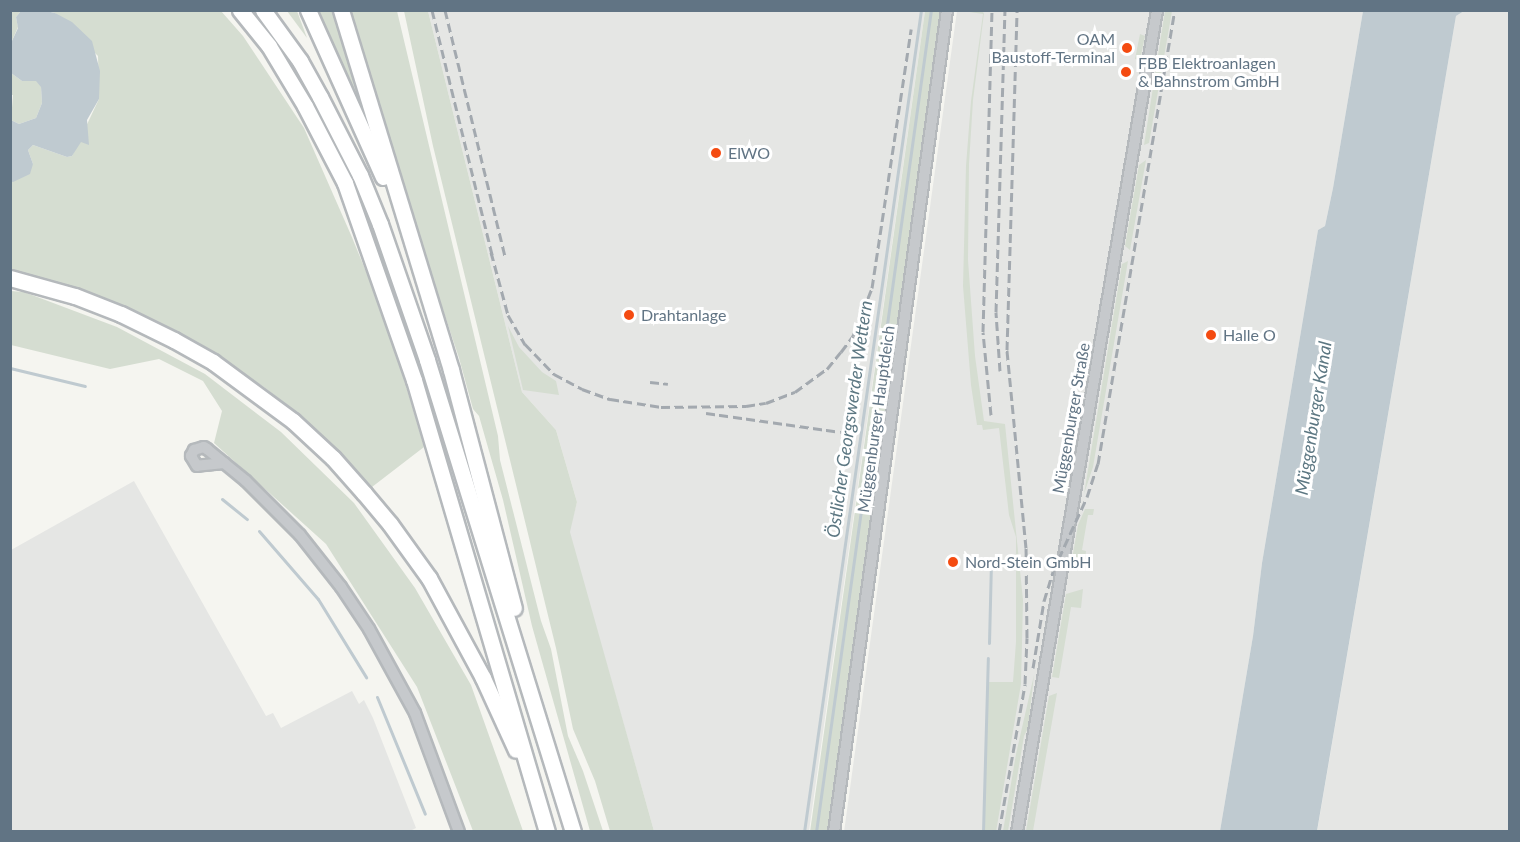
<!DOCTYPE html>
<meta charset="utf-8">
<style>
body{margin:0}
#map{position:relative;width:1520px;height:842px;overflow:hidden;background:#f5f5f0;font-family:Lato,sans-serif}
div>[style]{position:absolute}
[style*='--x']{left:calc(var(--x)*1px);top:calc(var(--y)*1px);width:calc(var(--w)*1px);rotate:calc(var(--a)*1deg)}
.built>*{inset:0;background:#e5e6e4}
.green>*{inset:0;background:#d5ddd1}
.water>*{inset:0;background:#bfcad0}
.stream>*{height:3px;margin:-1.5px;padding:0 1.5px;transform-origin:1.5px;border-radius:1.5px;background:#bfcad0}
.roads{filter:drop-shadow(2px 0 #b5b9bc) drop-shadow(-2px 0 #b5b9bc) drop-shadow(0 2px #b5b9bc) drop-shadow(0 -2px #b5b9bc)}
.minor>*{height:10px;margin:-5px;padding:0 5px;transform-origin:5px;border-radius:5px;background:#c6c9cc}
.highway>*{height:15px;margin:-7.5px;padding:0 7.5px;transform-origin:7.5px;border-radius:7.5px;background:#fff}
.rail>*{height:3px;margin-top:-1.5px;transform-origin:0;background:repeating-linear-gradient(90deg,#a3a9af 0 9px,transparent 0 13.5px)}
.dots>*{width:16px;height:16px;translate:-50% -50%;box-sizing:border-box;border:3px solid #fff;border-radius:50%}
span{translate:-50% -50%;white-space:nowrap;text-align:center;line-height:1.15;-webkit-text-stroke:6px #fff;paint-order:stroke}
.poi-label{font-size:16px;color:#617484}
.right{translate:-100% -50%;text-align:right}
.left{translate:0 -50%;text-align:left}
.street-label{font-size:16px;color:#617484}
.water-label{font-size:18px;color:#5c7782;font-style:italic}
.frame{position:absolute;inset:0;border:12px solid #617484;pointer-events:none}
</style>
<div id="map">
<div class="built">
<div style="clip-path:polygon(428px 11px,925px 11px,809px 831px,654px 831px,569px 532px,577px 502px,556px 430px,522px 392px)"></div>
<div style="clip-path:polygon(957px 11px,1363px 11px,1333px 188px,1325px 226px,1318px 230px,1262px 563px,1253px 636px,1220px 831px,844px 832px)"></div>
<div style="clip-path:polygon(1464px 11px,1509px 11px,1509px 831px,1317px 832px,1456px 16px)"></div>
<div style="clip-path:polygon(134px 481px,266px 716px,273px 713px,281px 728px,352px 691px,359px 704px,364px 700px,373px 718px,416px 828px,408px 832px,11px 831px,11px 550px)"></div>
</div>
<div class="green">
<div style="clip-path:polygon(11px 11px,21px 11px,16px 17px,18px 27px,11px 43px)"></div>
<div style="clip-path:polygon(46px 11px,221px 11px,243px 36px,304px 128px,351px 235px,388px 325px,424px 447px,372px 487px,302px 417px,264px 387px,177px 332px,80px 289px,11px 271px,10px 181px,33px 164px,28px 150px,33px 145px,67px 157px,72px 156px,99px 99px,98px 56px,55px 13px)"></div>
<div style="clip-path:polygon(287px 11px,297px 11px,307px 38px)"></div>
<div style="clip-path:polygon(318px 11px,338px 11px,375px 137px,329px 38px)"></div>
<div style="clip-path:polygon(348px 11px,397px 11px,498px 436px,500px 460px,541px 621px,551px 649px,568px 736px,583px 771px,603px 831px,590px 831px,532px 626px,503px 500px,479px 416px,473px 409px,459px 358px,382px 126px)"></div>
<div style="clip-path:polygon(404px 11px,428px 11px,522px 392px,556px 430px,577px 502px,570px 532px,654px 831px,610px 831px,595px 781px,573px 729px,556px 648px,433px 146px)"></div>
<div style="clip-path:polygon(925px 11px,943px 11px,828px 831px,810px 832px)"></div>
<div style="clip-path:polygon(963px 11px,981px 11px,984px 13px,973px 100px,969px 164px,968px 260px,975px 356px,984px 421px,1005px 424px,1023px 600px,1021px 684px,996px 832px,984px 831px,988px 682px,1013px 682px,1016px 642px,1016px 537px,1009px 515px,999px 428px,983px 430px,982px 425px,977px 425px,971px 385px,963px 286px,966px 166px,971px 101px,983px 14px)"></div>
<div style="clip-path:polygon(1165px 11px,1172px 11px,1149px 143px,1144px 145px)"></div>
<div style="clip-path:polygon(1140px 34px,1145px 36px,1140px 60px,1135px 59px)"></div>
<div style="clip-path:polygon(11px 73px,22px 81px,36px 80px,41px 86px,42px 103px,36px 118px,19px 124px,11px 120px,13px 95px,11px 95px)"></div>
<div style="clip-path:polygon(1146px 160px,1130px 250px,1125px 246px,1139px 165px)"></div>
<div style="clip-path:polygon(1128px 261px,1093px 467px,1084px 494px,1122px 264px)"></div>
<div style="clip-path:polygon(11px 291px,24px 292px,117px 327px,205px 374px,281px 432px,354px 503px,415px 588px,471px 685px,523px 831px,473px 831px,417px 687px,326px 544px,214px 443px,222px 411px,203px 381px,159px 359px,110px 369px,11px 345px)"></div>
<div style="clip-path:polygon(508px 326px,519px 347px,542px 372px,556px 381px,559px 395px,523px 390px)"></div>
<div style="clip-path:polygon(1085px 509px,1094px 509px,1093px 515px,1088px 515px,1082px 550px,1086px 551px,1084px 571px,1071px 565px,1078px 525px)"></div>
<div style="clip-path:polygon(1083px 589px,1081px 608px,1071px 607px,1059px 678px,1052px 677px,1066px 594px)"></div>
<div style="clip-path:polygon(1034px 675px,1028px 728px,1024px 736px,1008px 831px,1003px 831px,1016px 754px)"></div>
<div style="clip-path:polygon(1057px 693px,1033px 831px,1026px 831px,1049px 696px)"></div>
</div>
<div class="water">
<div style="clip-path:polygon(21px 11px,46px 11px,55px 13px,72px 22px,92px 41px,100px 71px,99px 99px,87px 120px,89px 145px,81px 142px,72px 156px,67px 157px,33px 145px,28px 150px,33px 164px,30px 174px,13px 182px,10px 181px,11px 120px,19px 124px,36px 118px,42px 103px,41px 87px,36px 81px,22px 81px,11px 73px,11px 43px,18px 28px,16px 17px)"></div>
<div style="clip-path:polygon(1363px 11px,1464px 11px,1456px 16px,1317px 831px,1220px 831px,1253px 636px,1262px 563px,1318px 230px,1325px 226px,1333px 188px)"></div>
</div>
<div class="stream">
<div style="--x:10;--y:368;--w:77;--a:13.5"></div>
<div style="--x:222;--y:499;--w:32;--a:39"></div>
<div style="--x:259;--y:531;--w:90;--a:49.1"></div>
<div style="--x:318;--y:599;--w:92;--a:58.4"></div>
<div style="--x:989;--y:643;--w:84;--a:-88.6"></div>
<div style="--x:377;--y:697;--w:126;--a:67.7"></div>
<div style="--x:804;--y:832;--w:830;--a:-81.9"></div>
<div style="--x:816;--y:832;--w:830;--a:-82.04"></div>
<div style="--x:983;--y:832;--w:174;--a:-88.4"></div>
</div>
<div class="roads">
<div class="minor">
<div style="--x:224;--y:463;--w:27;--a:174"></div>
<div style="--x:197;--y:466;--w:12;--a:-121"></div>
<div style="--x:191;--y:456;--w:7;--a:-63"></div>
<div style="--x:194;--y:450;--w:10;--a:-17"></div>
<div style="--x:204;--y:447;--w:4;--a:34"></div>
<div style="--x:207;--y:449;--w:50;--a:39.4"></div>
<div style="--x:246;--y:481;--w:76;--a:45"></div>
<div style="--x:300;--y:535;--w:66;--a:51.7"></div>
<div style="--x:341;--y:587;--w:50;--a:56.3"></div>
<div style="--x:369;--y:629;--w:96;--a:61.3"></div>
<div style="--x:415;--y:713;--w:127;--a:69.7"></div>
<div style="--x:834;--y:832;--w:830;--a:-82.17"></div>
<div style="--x:1017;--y:832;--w:834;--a:-80.33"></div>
</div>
<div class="highway">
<div style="--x:240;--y:10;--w:46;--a:51.1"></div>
<div style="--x:269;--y:46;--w:70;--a:59"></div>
<div style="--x:305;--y:106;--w:87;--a:62.5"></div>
<div style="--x:345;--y:183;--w:209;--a:70.7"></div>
<div style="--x:414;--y:380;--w:471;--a:73.6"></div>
<div style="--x:263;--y:10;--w:63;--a:54"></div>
<div style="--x:300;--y:61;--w:41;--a:60.9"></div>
<div style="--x:320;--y:97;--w:88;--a:62.9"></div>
<div style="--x:360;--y:175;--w:53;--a:67.8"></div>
<div style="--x:380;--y:224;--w:144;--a:70.9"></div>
<div style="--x:427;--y:360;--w:494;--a:72.8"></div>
<div style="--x:308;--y:10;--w:183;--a:65.8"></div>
<div style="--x:341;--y:10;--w:376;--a:73"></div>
<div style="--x:451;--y:370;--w:246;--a:75.2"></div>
<div style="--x:10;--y:278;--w:67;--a:15.5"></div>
<div style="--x:75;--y:296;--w:49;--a:21.4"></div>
<div style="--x:121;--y:314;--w:59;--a:26.1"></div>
<div style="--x:174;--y:340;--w:45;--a:29.4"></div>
<div style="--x:213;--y:362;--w:99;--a:36.4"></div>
<div style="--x:293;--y:421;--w:54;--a:42.8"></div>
<div style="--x:333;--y:458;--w:47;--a:48.5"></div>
<div style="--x:364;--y:493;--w:40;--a:50"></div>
<div style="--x:390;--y:524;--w:67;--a:54.2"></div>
<div style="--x:429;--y:578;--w:114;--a:61.6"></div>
<div style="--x:483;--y:678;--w:79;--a:65.4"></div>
</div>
</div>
<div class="rail">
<div style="--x:432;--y:10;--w:255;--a:76.2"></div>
<div style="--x:445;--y:10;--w:254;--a:76.3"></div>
<div style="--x:491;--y:252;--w:65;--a:74.9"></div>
<div style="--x:508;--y:315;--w:34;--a:60"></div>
<div style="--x:525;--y:344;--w:42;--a:46"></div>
<div style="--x:554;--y:374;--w:32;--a:28"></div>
<div style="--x:582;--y:389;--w:30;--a:20"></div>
<div style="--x:610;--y:399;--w:52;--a:8.9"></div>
<div style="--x:661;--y:407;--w:85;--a:-0.7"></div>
<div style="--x:746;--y:406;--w:20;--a:-9"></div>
<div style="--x:766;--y:403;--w:31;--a:-21"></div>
<div style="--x:795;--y:392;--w:39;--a:-36"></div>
<div style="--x:827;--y:369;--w:22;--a:-51"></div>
<div style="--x:841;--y:352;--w:20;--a:-53"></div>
<div style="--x:853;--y:336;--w:52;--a:-68.4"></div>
<div style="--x:872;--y:288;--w:262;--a:-81.4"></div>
<div style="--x:1000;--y:371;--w:59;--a:-93.9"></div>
<div style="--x:996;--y:312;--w:302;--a:-88.3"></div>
<div style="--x:650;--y:382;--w:18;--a:6"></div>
<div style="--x:706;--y:413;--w:136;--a:8"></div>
<div style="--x:991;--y:415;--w:83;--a:-95.5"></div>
<div style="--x:983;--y:332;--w:322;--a:-88.4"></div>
<div style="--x:1033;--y:668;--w:68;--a:-80.7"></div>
<div style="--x:1044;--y:601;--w:31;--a:-73"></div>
<div style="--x:1053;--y:571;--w:81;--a:-65.3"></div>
<div style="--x:1087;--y:497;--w:35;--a:-72"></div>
<div style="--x:1098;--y:464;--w:460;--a:-80.4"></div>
<div style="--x:999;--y:832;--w:150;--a:-80"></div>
<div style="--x:1025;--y:684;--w:46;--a:-87.5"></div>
<div style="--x:1027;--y:638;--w:90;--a:-90.6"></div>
<div style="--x:1026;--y:548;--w:199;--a:-95.5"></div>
<div style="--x:1007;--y:350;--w:340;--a:-88.3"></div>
</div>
<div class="dots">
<div style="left:1127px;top:48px;background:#f44b11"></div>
<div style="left:1126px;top:72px;background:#f44b11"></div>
<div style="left:716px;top:153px;background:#f44b11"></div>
<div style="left:629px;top:315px;background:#f44b11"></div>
<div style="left:1211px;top:335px;background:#f44b11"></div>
<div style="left:953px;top:562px;background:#f44b11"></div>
</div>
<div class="poi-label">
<span class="right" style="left:1115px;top:48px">OAM<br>Baustoff-Terminal</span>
<span class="left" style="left:1138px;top:72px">FBB Elektroanlagen<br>&amp; Bahnstrom GmbH</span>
<span class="left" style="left:728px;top:153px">ElWO</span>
<span class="left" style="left:641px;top:315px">Drahtanlage</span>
<span class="left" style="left:1223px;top:335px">Halle O</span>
<span class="left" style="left:965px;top:562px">Nord-Stein GmbH</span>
</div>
<div class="street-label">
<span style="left:1071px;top:418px;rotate:-80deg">Müggenburger Straße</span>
<span style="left:876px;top:419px;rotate:-82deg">Müggenburger Hauptdeich</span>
</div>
<div class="water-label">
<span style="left:1313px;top:418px;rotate:-81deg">Müggenburger Kanal</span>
<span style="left:849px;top:419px;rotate:-82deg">Östlicher Georgswerder Wettern</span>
</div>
<div class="frame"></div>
</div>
